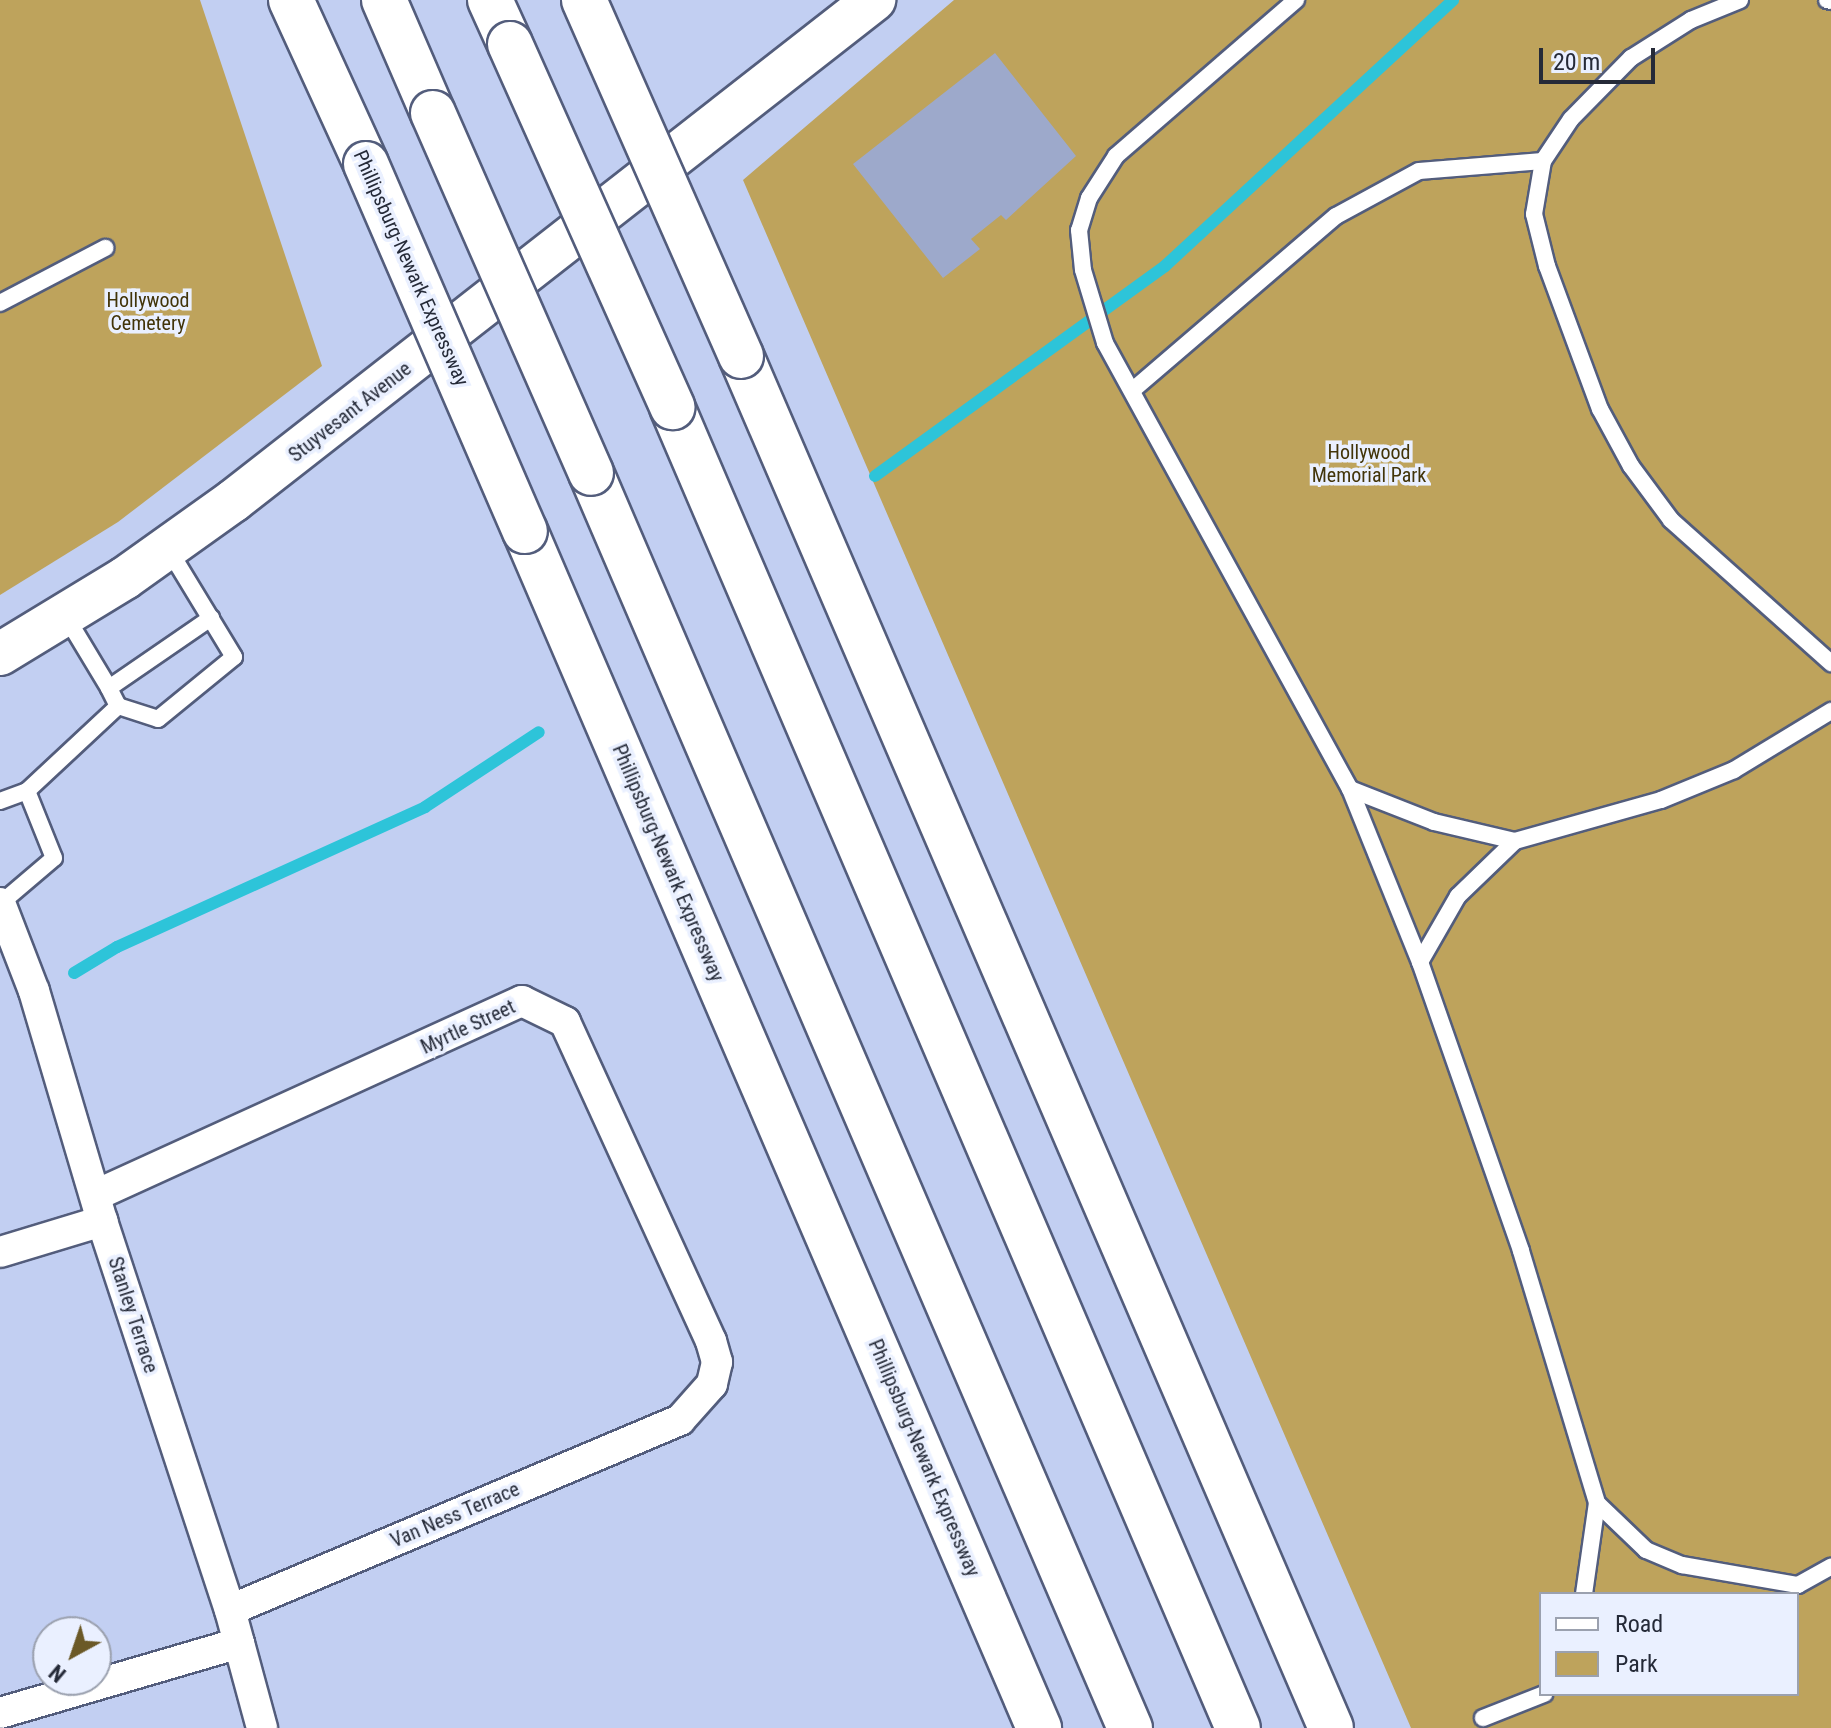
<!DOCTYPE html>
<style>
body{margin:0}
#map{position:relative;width:1831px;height:1728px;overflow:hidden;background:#c2cff2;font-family:"Roboto Condensed",sans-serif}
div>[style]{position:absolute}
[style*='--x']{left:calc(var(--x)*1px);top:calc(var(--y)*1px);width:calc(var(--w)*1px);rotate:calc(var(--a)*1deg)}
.green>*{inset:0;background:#bea35c}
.stream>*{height:12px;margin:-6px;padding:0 6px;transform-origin:6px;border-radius:6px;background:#2dc4d9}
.building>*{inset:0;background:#9da9cb}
.roads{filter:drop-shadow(2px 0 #535d7c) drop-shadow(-2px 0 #535d7c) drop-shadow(0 2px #535d7c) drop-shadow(0 -2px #535d7c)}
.lane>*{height:16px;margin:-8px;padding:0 8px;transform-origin:8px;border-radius:8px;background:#fff}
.street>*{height:30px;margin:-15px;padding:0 15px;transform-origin:15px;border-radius:15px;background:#fff}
.secondary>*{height:42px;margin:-21px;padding:0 21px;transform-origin:21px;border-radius:21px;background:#fff}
.highway>*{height:44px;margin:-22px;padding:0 22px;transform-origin:22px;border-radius:22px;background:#fff}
.bridges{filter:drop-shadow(2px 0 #535d7c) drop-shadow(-2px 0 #535d7c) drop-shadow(0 2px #535d7c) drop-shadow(0 -2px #535d7c)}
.highway-bridge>*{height:44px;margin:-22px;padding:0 22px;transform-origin:22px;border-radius:22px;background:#fff}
span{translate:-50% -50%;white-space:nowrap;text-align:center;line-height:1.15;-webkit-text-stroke:7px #eaf0ff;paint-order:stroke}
.street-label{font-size:20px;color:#252a38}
.park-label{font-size:20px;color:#423409}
.legend{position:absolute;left:1539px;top:1592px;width:260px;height:104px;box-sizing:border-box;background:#eaf0ff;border:2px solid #9ba1af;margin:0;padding:10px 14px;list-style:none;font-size:24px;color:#252a38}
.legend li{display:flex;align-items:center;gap:16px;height:40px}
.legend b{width:40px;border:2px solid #9ba1af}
.north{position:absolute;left:32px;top:1616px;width:80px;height:80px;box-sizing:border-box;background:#eaf0ff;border:2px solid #9ba1af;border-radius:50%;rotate:220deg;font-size:22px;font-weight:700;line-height:32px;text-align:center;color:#252a38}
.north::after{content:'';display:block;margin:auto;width:28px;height:36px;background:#6b5927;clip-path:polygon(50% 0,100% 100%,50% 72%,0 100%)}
.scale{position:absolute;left:1539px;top:48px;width:116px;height:36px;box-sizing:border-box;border:4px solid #252a38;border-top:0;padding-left:10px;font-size:24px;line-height:28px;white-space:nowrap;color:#252a38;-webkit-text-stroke:6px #eaf0ff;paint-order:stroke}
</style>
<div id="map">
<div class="green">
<div style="clip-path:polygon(0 0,200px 0,322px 366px,118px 522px,0 595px)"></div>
<div style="clip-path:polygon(evenodd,954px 0,1831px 0,1831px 1728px,1411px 1728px,743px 180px,954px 0,1541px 1594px,1797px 1594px,1797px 1694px,1541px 1694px,1541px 1594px)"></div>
</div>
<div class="stream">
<div style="--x:875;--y:476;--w:358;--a:-35.9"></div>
<div style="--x:1165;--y:266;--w:392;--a:-42.7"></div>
<div style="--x:74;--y:973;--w:50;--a:-31.2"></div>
<div style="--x:117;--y:947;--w:338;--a:-24.4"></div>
<div style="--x:425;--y:807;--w:136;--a:-33.3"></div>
</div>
<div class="building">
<div style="clip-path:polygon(995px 53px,1076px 156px,1006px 220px,1001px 215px,971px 239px,980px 249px,943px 278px,853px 164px)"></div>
</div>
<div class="roads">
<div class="lane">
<div style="--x:1296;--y:0;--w:238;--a:139.1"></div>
<div style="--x:1116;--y:156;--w:50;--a:122.7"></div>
<div style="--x:1089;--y:198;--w:34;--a:107"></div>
<div style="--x:1079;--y:230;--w:40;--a:84.3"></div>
<div style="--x:1083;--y:270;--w:76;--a:73.2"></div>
<div style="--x:1105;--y:343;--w:509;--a:61.22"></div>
<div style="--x:1350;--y:789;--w:90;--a:21.4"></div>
<div style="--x:1434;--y:822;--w:83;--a:13.2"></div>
<div style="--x:1515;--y:841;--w:152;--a:-15.7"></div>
<div style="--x:1661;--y:800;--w:79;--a:-22.3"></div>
<div style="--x:1734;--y:770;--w:114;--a:-31.3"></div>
<div style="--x:1827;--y:0;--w:4;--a:14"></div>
<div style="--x:1543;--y:161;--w:54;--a:99.6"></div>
<div style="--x:1534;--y:214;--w:54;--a:76"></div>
<div style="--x:1547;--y:266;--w:153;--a:69.7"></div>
<div style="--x:1600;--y:409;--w:65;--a:61.5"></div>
<div style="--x:1631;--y:466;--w:67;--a:53.5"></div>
<div style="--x:1671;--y:520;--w:215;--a:41.8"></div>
<div style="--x:0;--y:303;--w:119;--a:-27.6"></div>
<div style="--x:1134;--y:389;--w:266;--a:-40.6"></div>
<div style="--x:1336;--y:216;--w:94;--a:-28.5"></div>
<div style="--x:1419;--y:171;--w:124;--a:-4.6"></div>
<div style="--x:1543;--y:161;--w:50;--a:-56.3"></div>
<div style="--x:1571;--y:119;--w:86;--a:-45.5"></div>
<div style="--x:1631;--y:58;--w:71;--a:-32.3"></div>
<div style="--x:1691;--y:20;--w:53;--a:-22.2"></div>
<div style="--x:65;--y:615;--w:85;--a:58.9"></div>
<div style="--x:118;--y:706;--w:20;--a:-117"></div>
<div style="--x:109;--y:688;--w:124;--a:-34.5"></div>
<div style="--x:1350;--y:789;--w:187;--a:68"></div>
<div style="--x:1420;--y:962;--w:306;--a:70.7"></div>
<div style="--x:1521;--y:1251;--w:263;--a:73.2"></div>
<div style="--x:1597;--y:1503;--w:68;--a:43.8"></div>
<div style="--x:1646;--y:1550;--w:39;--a:23"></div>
<div style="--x:1682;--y:1565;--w:118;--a:9.8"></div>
<div style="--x:1798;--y:1585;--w:38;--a:-29"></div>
<div style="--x:27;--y:791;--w:125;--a:-43"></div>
<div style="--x:118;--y:706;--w:42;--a:18"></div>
<div style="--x:158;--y:719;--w:98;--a:-39.2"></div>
<div style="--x:234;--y:657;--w:129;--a:-121.3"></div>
<div style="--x:0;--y:801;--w:29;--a:-20"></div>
<div style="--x:27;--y:791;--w:72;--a:68.1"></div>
<div style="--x:54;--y:858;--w:71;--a:139.6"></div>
<div style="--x:1420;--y:962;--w:76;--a:-60.1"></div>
<div style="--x:1458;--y:896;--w:79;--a:-44"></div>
<div style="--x:1584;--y:1594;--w:92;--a:-81.9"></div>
<div style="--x:1483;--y:1718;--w:66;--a:-21.5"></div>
</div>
<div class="street">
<div style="--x:0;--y:903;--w:94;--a:68.9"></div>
<div style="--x:34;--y:991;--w:240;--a:73.5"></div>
<div style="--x:102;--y:1221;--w:410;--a:71.8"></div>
<div style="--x:230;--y:1610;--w:122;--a:74.8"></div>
<div style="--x:96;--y:1195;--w:468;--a:-24.5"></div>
<div style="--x:522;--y:1001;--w:48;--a:26"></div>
<div style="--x:565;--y:1022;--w:351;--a:65.4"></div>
<div style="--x:711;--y:1341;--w:22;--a:74"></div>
<div style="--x:717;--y:1362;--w:23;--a:103"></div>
<div style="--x:712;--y:1384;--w:48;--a:131.6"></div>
<div style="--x:680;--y:1420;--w:488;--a:157.1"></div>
<div style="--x:0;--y:1252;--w:107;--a:-16.9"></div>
<div style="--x:0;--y:1713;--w:249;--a:-16.3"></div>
</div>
<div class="secondary">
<div style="--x:0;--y:654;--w:146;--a:-31.3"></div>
<div style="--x:125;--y:578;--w:133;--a:-35.5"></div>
<div style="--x:233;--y:501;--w:814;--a:-38.01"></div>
</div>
<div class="highway">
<div style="--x:291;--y:0;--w:180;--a:65.4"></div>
<div style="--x:384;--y:0;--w:123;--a:66.6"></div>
<div style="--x:490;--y:0;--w:48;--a:65.6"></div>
<div style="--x:741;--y:356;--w:1493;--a:66.73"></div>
<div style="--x:672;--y:407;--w:1437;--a:66.81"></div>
<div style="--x:591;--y:473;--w:1366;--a:66.76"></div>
<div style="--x:525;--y:531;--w:1303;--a:66.76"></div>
</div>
</div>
<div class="bridges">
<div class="highway-bridge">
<div style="--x:584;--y:0;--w:389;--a:66.2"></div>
<div style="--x:510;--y:44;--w:398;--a:65.9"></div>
<div style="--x:433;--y:113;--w:393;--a:66.3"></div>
<div style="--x:366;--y:164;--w:400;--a:66.6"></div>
</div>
</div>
<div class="street-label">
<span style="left:411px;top:268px;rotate:66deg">Phillipsburg-Newark Expressway</span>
<span style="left:350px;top:412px;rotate:-38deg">Stuyvesant Avenue</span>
<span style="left:668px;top:863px;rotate:67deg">Phillipsburg-Newark Expressway</span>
<span style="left:468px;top:1027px;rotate:-25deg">Myrtle Street</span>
<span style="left:133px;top:1315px;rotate:72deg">Stanley Terrace</span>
<span style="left:924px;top:1458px;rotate:67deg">Phillipsburg-Newark Expressway</span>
<span style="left:455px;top:1515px;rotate:-23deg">Van Ness Terrace</span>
</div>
<div class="park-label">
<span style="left:148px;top:312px">Hollywood<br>Cemetery</span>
<span style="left:1369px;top:464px">Hollywood<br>Memorial Park</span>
</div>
<ul class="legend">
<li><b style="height:10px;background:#fff"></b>Road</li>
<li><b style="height:22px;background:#bea35c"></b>Park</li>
</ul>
<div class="north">N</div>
<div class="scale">20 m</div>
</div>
